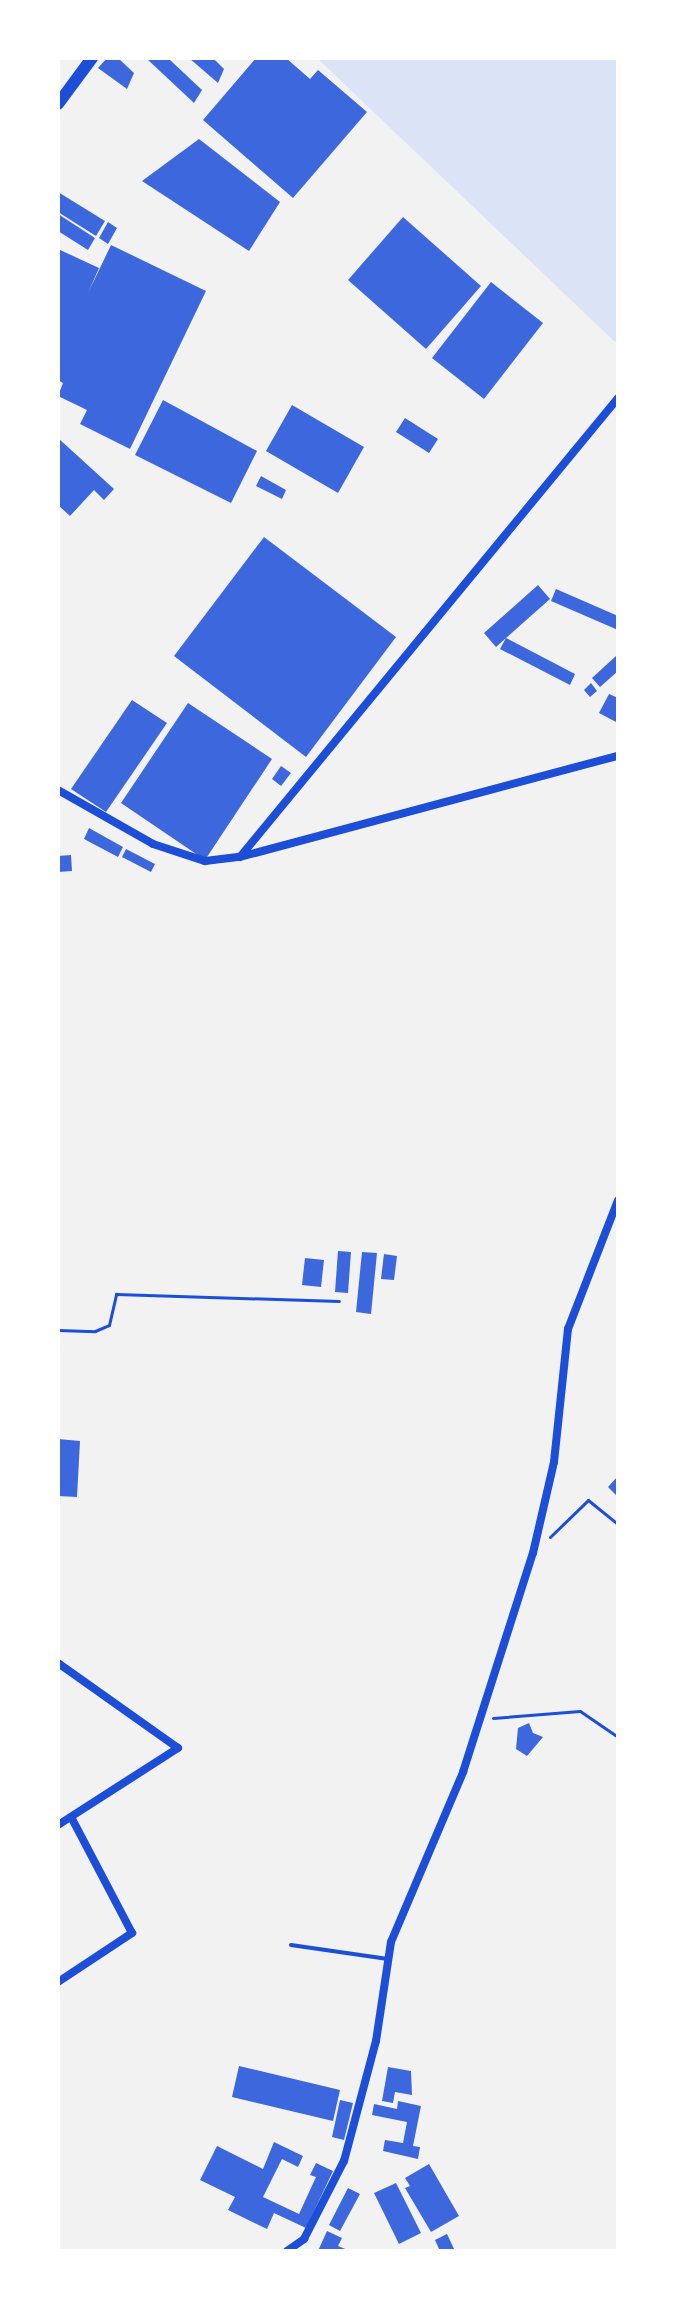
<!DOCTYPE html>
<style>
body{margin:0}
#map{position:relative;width:676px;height:2309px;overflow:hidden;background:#f2f2f2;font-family:"Noto Sans",sans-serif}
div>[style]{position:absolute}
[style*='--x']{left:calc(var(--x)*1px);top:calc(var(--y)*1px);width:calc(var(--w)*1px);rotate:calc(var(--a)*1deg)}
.green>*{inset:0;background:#dbe4f7}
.building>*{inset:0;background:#3d67dc}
.path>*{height:3px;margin:-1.5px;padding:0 1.5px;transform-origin:1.5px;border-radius:1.5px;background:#1d4ed8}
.service>*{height:4px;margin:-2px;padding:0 2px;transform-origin:2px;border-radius:2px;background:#1d4ed8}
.minor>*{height:8px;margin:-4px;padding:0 4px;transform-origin:4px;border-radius:4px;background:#1d4ed8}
.secondary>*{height:12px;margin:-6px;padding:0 6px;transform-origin:6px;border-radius:6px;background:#1d4ed8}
span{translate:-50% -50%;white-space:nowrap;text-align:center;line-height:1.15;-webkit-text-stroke:6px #fff;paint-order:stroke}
.frame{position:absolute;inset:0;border:60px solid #fff;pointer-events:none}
</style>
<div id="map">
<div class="green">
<div style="clip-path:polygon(317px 58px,618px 58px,618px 339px,615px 342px)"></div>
</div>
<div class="building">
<div style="clip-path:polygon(107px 58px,118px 58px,134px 73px,127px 89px,98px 68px)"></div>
<div style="clip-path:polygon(146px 58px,168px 58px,202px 90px,194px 103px)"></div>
<div style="clip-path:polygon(189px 58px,213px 58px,224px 69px,218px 83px)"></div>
<div style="clip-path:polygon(256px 58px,286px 58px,310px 79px,318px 70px,367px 112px,293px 198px,203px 120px)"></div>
<div style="clip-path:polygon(199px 139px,280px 202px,249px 251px,142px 181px)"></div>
<div style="clip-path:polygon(58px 192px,105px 221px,96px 236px,58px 212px)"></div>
<div style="clip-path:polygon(58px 214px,95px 238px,88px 250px,58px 231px)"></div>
<div style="clip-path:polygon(403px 217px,481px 286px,426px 349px,348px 280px)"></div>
<div style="clip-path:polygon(108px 222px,117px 228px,108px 244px,99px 238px)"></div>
<div style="clip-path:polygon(111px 245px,206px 291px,130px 449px,80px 424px,87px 410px,58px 396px,63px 383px,58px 380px,58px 249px,99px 268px,88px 293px)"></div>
<div style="clip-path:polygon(491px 282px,543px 323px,484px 399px,432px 358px)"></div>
<div style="clip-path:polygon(163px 400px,257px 451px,231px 503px,135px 455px)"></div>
<div style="clip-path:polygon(292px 405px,364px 447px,338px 493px,266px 451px)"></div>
<div style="clip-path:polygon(405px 418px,438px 439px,429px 453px,396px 432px)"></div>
<div style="clip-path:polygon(58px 438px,114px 489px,104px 500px,94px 490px,70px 516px,58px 505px)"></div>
<div style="clip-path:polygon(261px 476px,286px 490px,282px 499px,256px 486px)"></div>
<div style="clip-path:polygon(264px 537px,396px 637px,306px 757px,174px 656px)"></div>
<div style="clip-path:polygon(538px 585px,550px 599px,506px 638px,575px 674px,570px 685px,500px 649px,506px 638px,496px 647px,484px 633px)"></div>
<div style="clip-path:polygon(556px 589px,618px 616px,618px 630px,551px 601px)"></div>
<div style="clip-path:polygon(616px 656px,618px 671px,600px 687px,592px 678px)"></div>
<div style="clip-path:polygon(591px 683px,597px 691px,590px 697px,584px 690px)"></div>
<div style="clip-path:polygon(609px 694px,618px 698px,618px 723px,599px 713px)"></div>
<div style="clip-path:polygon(132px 700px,167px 723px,106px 812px,71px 789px)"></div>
<div style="clip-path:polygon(188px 703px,272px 759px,205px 860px,121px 803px)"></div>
<div style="clip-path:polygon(281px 766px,291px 773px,281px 786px,272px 779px)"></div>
<div style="clip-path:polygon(89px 828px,123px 847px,118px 857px,84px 839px)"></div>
<div style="clip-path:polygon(126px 849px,155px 864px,151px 872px,122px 857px)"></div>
<div style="clip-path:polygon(71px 855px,72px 871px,58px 872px,58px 856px)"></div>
<div style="clip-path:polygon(338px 1251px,351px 1252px,348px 1293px,335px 1292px)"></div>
<div style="clip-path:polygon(362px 1252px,377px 1253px,371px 1314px,356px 1312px)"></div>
<div style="clip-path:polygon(384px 1254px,397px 1256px,394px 1280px,381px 1279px)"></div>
<div style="clip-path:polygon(305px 1258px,324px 1260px,321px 1287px,302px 1285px)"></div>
<div style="clip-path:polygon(58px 1439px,80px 1441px,77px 1497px,58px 1496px)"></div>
<div style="clip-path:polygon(618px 1476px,618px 1497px,608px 1487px)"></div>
<div style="clip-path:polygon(529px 1723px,533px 1733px,543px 1737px,527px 1756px,516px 1749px,518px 1728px)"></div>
<div style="clip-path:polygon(239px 2066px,340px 2090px,333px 2121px,232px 2097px)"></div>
<div style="clip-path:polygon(388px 2067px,411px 2071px,412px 2095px,395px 2092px,393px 2103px,382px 2101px)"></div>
<div style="clip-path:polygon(340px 2100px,353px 2103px,344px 2140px,332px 2137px)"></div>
<div style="clip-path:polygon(398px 2101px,421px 2106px,413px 2146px,420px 2147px,418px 2159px,383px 2151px,385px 2140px,403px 2143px,407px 2122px,372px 2115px,374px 2104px,397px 2109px)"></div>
<div style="clip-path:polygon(274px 2142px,303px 2156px,298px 2167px,282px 2159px,263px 2197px,299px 2214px,316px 2177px,310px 2175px,316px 2163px,333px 2171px,306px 2228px,274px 2213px,267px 2229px,228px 2210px,235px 2197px,200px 2180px,217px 2146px,263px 2169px)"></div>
<div style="clip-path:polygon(429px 2164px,459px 2216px,431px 2232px,405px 2188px,410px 2186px,405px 2178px)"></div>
<div style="clip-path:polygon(396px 2183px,421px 2233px,399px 2244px,374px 2193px)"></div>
<div style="clip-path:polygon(348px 2188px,360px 2194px,340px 2231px,329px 2225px)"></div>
<div style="clip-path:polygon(327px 2231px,342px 2238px,338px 2246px,350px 2251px,318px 2251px)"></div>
<div style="clip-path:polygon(447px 2234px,455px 2251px,440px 2251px,435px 2240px)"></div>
</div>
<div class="path">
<div style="--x:58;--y:1330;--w:37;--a:2"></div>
<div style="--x:95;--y:1331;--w:15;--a:-23"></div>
<div style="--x:109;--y:1325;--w:32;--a:-77"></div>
<div style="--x:116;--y:1294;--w:223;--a:1.8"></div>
<div style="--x:550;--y:1537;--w:53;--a:-44.2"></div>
<div style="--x:588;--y:1500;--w:38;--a:39"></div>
<div style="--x:493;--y:1718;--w:87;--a:-4.6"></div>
<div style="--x:580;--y:1711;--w:46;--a:34.4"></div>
</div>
<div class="service">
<div style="--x:291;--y:1945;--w:98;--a:8.2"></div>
</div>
<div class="minor">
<div style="--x:58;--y:790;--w:109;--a:29.6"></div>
<div style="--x:153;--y:844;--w:55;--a:18.1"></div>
<div style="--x:205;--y:861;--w:35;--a:-7"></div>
<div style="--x:240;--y:857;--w:391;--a:-15"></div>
<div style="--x:240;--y:857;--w:595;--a:-50.53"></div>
<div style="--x:58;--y:1663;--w:147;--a:35.3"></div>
<div style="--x:178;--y:1748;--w:143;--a:147.3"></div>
<div style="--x:58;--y:1982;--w:89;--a:-33.5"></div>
<div style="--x:132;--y:1933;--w:131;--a:-117.7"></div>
<div style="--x:287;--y:2251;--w:21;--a:-35"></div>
<div style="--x:304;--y:2239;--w:88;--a:-62.9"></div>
<div style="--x:344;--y:2161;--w:124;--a:-75.1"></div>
<div style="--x:376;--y:2041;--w:100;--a:-81.4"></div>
<div style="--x:391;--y:1942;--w:185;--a:-67"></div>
<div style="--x:463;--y:1772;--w:230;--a:-72.3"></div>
<div style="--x:533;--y:1553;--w:93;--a:-77"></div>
<div style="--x:554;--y:1462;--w:134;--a:-84"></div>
<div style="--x:568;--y:1329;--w:138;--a:-68.8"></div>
</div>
<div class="secondary">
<div style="--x:58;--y:104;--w:57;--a:-53.5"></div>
</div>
<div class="frame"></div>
</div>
